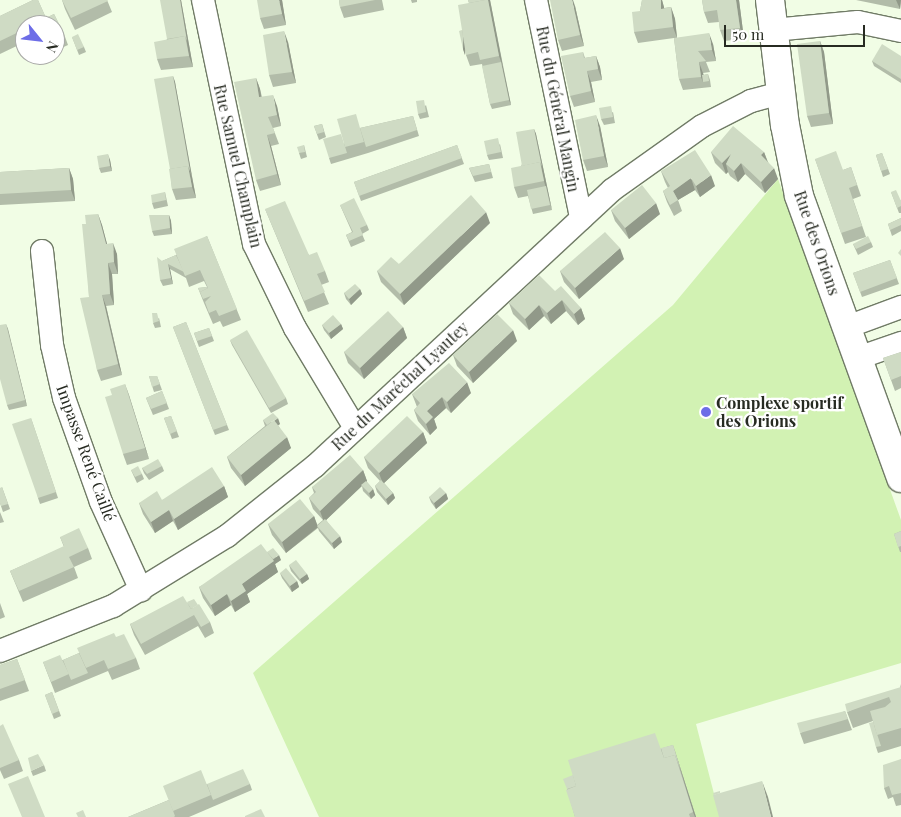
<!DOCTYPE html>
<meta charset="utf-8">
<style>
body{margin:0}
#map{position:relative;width:901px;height:817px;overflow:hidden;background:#f1fde5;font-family:"Playfair Display",serif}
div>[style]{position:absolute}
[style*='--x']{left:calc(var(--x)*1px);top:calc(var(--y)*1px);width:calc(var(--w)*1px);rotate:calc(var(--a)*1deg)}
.green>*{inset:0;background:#d2f2b3}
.roads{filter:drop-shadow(1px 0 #707b66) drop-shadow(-1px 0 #707b66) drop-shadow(0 1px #707b66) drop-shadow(0 -1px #707b66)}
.minor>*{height:22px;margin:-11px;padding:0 11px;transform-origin:11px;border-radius:11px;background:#fff}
.tertiary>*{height:28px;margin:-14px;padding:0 14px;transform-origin:14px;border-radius:14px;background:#fff}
.wall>*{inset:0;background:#b2bca9}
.shaded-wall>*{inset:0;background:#919989}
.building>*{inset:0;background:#cfdbc4}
.dots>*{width:14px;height:14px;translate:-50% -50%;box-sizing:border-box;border:2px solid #fff;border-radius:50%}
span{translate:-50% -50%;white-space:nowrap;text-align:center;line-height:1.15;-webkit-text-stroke:4.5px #fff;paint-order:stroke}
.street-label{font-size:16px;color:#272b22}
.poi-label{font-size:16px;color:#272b22;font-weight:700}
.left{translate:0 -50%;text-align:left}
.north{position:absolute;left:15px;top:15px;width:50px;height:50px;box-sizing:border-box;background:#fff;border:1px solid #a9aaa7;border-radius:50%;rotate:119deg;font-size:14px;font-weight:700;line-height:20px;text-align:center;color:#272b22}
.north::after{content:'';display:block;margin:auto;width:18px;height:22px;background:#6d6de7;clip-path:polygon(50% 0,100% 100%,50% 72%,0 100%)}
.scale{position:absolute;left:724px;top:25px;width:141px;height:22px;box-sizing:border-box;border:2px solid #272b22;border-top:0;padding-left:6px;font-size:15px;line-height:18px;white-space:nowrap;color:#272b22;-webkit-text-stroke:4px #fff;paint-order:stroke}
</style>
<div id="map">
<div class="green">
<div style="clip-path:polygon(778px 179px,901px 520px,901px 663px,696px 724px,720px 817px,319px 817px,253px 673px,673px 305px)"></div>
</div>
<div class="roads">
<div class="minor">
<div style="--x:203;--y:0;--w:249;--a:78.2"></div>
<div style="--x:254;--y:244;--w:93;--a:64"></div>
<div style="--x:295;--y:328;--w:117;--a:59"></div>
<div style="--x:536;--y:0;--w:223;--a:78.3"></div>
<div style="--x:773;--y:30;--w:85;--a:-5.4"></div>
<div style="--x:858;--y:22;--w:44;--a:11.8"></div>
<div style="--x:42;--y:251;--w:95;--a:83.9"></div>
<div style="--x:52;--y:345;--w:54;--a:77.2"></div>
<div style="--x:64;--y:398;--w:110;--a:70.4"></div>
<div style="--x:101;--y:502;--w:97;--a:65.6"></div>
<div style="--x:847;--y:327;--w:58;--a:-20.3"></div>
<div style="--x:858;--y:358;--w:46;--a:-19.2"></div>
<div style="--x:0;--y:651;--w:122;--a:-21.7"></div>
<div style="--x:113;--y:606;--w:134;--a:-31.6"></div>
<div style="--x:227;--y:536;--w:112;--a:-38.5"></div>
<div style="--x:315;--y:466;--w:405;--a:-42.9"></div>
<div style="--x:612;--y:190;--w:110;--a:-35.4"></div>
<div style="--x:702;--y:126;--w:55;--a:-27"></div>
<div style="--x:751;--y:101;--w:31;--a:-15"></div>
</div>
<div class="tertiary">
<div style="--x:770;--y:0;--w:126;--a:83.2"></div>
<div style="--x:785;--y:125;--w:72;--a:78.8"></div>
<div style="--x:799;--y:196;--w:300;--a:70.1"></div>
</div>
</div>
<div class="wall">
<div style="clip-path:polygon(33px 0,38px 0,46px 18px,54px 14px,64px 34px,68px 45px,55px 51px,55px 25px,25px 25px,25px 42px,0 54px,0 16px)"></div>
<div style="clip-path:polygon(62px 0,107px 0,112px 12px,75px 30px,65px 9px)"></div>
<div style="clip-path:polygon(181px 0,193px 67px,161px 70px,157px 59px,167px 39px)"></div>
<div style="clip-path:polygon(282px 0,286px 25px,264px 29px,260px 18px)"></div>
<div style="clip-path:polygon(339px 0,382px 0,384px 10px,344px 18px,340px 7px)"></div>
<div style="clip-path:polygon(411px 0,417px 0,417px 2px,412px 3px)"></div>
<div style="clip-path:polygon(468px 0,490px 0,511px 105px,492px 109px,490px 104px,482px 64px,470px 66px,466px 55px,465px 49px,465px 55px,463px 49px,462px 30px,469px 3px)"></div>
<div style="clip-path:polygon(642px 0,662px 0,664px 8px,671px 7px,675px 19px,677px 38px,713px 44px,716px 61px,706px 62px,710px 72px,703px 73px,704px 75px,708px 74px,710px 80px,711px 87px,683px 90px,679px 79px,674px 38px,638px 43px,634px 32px,640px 11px)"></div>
<div style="clip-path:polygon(702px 0,739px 0,744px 39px,724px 41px,720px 30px,719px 22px,708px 23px,704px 12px)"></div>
<div style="clip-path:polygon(856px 0,901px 0,900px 9px)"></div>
<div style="clip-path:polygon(575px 6px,584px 46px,562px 51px,558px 40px)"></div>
<div style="clip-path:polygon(72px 37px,84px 47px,86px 52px,79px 55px)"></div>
<div style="clip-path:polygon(820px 41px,824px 52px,833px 124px,811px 127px,807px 116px)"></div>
<div style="clip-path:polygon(288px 42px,296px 83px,273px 87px,269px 75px)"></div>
<div style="clip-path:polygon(583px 52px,585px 58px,596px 56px,600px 67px,602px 80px,591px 82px,595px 102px,574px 107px,570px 96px)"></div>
<div style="clip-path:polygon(901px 56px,901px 83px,874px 66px,872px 61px)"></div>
<div style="clip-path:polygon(173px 76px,175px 82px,196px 198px,176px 200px,172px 189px,170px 169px)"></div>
<div style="clip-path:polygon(256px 78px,260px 89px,262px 97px,277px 106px,281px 126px,273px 128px,279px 144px,271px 146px,281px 185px,260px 191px,256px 180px)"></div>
<div style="clip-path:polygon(426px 105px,429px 117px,420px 119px,418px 114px)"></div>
<div style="clip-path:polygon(613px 112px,615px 123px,604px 125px,601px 119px)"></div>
<div style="clip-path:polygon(413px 116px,419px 136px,368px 153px,331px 164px,329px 158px,360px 128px)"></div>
<div style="clip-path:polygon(322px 124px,326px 137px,319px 140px,314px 126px)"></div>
<div style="clip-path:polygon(600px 126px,608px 167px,587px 171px,583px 160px)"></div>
<div style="clip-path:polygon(534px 129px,536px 134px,552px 210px,533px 214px,528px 196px,518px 198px,514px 187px)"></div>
<div style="clip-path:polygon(500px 144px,503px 158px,489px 160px,487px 155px)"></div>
<div style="clip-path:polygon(304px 145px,307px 157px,301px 159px,299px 153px)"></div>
<div style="clip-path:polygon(457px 145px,464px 164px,361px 201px,354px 182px)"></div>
<div style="clip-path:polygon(711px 152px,764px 152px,768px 162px,778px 179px,765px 193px,745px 174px,738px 182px,730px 176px,728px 172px,726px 174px,715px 163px)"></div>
<div style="clip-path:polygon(882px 153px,890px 174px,883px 177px,876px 155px)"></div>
<div style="clip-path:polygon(815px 159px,843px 170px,851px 167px,861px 196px,853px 199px,866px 237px,845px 244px)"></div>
<div style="clip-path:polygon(110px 160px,112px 171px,101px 173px,99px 168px)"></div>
<div style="clip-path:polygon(489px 164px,493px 178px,475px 182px,469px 168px)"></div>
<div style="clip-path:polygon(69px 168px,73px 179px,75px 201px,0 205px,0 172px)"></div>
<div style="clip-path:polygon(661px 171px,715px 186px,700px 197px,695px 190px,678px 200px,682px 211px,674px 216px,667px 202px,663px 191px,668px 188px,665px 182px)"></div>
<div style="clip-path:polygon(165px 192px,168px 206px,154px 209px,152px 203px)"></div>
<div style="clip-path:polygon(891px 192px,901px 201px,901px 213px,899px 213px)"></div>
<div style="clip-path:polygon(340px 205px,367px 225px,369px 230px,362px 234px,365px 241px,351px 247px,346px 235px,352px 232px)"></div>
<div style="clip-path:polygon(265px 209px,309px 255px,325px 271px,329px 282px,321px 285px,329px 304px,308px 312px)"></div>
<div style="clip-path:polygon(611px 210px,660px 214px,629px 239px,615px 221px)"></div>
<div style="clip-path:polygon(98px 214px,102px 225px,107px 244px,117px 254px,118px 274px,112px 274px,114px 305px,106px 306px,122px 375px,101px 381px,97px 370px,89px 297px,86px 224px)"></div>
<div style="clip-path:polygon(169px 215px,171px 221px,172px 234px,154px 236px,152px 231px)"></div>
<div style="clip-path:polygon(901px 218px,901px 231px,892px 236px,888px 224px)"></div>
<div style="clip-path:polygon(490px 223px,404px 305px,381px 282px,377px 271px,399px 264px)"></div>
<div style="clip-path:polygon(207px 236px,241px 320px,223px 327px,220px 321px,213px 324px,204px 303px,198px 288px,207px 287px,204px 281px,189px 287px,186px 278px,170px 269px,173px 284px,163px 286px,160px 280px,162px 261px,176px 255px)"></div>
<div style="clip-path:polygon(871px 242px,873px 247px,858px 255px,853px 244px)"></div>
<div style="clip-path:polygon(624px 259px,579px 299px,564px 282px,560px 271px)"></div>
<div style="clip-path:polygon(890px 260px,899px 284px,862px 297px,853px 273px)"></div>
<div style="clip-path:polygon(360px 289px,362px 294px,351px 305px,346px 299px,344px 293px)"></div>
<div style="clip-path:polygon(555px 291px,581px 308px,585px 319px,578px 325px,566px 311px,551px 324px,544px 316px,529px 330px,513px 314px,509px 303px)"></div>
<div style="clip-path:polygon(159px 318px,161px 327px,155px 328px,153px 323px)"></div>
<div style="clip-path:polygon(186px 322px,229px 430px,215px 435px,173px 327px)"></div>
<div style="clip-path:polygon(6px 324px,27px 406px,9px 410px,7px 405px)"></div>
<div style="clip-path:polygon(341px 324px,343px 329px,331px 339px,324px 330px,322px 325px)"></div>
<div style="clip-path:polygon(403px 327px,407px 338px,364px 379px,348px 363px,344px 352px)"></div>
<div style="clip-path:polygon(209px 328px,214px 341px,199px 347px,194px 333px)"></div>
<div style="clip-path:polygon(230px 340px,286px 398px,288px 404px,271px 413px,232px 345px)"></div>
<div style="clip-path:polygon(517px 341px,473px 383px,457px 366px,453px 355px)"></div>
<div style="clip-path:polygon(901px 352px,901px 388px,895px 391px,883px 358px)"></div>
<div style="clip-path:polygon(149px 376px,157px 376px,162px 390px,154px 392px)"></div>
<div style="clip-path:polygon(125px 384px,149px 459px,127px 465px,123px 454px)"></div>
<div style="clip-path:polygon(162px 391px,169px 409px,153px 415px,146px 398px)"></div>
<div style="clip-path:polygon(471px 393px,451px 413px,446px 408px,434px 419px,437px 428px,430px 435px,418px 421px,414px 410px,417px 407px,412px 394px)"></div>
<div style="clip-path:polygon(171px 416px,179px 437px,172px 439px,164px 418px)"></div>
<div style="clip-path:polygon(31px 418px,58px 498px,40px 504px,38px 498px)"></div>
<div style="clip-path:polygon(263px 420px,280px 424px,278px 425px,291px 448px,245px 486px,231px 468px,227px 457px,265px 426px)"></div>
<div style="clip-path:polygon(423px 432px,427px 443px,384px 483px,393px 493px,395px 498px,388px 505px,377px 492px,375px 486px,380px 481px,368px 468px,364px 457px)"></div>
<div style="clip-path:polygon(162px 466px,164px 471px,149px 480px,144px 473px,142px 468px)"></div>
<div style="clip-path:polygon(131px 470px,142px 474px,144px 479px,137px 483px)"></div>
<div style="clip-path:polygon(363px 470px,367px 481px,367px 482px,373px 489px,375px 495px,371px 499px,363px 491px,362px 486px,326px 520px,342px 542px,334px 549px,319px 531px,318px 528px,286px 553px,272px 535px,268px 524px,314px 516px,317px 525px,323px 520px,313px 509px,309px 498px,314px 493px,312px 487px)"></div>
<div style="clip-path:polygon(224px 486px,228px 497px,178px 530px,173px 521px,155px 533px,143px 514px,139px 503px,162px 500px)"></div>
<div style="clip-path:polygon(2px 487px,10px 509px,3px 512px,0 503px)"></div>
<div style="clip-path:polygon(446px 493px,448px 499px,436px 509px,431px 502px,429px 497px)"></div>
<div style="clip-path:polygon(0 512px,4px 522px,0 523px)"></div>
<div style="clip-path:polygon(901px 531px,901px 552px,900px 552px,894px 534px)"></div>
<div style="clip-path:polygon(60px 537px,88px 548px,92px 559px,74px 567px,78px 578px,23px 602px,10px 571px,64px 547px)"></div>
<div style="clip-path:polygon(267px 552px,281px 560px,275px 564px,278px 572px,247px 594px,250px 602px,235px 612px,231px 605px,215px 616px,203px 598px,199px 587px)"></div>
<div style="clip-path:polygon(289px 565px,307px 574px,309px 579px,302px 584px,291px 571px)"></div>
<div style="clip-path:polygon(280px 573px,297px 581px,299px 587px,292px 592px,282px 578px)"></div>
<div style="clip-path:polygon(0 603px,5px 617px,0 619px)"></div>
<div style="clip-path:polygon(187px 603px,210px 622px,214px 633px,205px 638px,198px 626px,145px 655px,134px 635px,130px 624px)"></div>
<div style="clip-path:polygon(116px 637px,136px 658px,140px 669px,112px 680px,108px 671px,55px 693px,43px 662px,63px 660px)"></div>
<div style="clip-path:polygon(17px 659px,29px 691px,0 701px,0 665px)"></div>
<div style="clip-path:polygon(901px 684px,901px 746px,878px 753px,876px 747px,873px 721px,853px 728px,847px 712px,900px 688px)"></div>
<div style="clip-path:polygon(52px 692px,61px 716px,54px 719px,45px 695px)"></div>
<div style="clip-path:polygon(845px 711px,852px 730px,804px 744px,800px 733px)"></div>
<div style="clip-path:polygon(0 726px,19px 760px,23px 771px,4px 779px,0 770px)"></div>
<div style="clip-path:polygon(673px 745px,696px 817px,575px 817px,567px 789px,573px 775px)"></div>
<div style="clip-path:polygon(901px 759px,901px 805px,896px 806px,893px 797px,888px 799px,884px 788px)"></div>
<div style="clip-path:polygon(44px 765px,46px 771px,33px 776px,31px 771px)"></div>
<div style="clip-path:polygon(207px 784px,250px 784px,252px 790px,189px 817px,128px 817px)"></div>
</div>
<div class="shaded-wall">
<div style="clip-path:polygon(180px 0,181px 0,193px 67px,189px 56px)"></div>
<div style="clip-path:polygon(279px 0,282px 0,286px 25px,282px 14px)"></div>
<div style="clip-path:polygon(488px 0,490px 0,503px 67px,499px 56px)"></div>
<div style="clip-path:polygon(572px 0,573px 0,575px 6px,584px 46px,580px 35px)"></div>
<div style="clip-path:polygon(661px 0,662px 0,664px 7px,665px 20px,661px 9px)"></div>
<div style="clip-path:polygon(736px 0,739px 0,744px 39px,740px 28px)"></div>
<div style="clip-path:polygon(896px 0,901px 0,900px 9px)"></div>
<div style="clip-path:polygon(671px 7px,675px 19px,677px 38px,673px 27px)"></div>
<div style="clip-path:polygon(464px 30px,466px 35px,465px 55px,463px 49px)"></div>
<div style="clip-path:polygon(284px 31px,288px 42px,296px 83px,292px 72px)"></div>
<div style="clip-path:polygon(709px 33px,713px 44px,716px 61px,712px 50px)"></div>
<div style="clip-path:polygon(820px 41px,824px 52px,833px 124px,829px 113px)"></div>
<div style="clip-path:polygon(596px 56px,600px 67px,602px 80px,598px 69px)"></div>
<div style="clip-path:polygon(501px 62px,503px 67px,511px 105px,509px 100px)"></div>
<div style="clip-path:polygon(699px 62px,703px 73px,704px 82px,703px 82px,701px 77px)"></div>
<div style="clip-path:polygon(587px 71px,591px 82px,595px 102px,591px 91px)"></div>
<div style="clip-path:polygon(173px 76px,175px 82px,192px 177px,190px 171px)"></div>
<div style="clip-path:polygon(256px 78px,260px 89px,263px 109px,259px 97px)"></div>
<div style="clip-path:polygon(273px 95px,277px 106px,281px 126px,277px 115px)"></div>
<div style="clip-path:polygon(596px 115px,600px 126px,608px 167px,604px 156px)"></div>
<div style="clip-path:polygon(534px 129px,536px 134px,552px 210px,544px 181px)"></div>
<div style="clip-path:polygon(267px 135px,271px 146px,281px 185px,277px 174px)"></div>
<div style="clip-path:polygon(764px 152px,768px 163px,761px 155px)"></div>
<div style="clip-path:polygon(108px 154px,110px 160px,112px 171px,110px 166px)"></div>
<div style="clip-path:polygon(731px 154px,726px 164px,728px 172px,726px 174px,722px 163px)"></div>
<div style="clip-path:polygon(741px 163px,745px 174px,738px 182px,734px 171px)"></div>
<div style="clip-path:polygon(188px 166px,192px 177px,196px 198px,192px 187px)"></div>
<div style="clip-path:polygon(69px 168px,73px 179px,75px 201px,71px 190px)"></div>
<div style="clip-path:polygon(774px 168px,778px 179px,765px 193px,761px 182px)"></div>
<div style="clip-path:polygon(711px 175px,715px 186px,700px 197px,696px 186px)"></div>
<div style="clip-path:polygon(691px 178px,695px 190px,678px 200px,673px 191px)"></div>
<div style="clip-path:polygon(656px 203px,660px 214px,629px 239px,625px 228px)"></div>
<div style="clip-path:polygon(486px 212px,490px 223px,404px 305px,400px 294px)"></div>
<div style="clip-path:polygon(98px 214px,102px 225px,110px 255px,106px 244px)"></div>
<div style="clip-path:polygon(169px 215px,171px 221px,172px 234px,170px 228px)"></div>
<div style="clip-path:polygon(113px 243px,117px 254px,118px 274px,114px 262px)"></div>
<div style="clip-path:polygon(620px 248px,624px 259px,579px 299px,575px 288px)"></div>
<div style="clip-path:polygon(108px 263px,112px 274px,114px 305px,110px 294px)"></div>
<div style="clip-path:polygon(168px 264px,170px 269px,173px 284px,171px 278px)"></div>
<div style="clip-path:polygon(360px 289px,362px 294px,351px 305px,349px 299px)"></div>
<div style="clip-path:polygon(102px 295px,106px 306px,122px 375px,118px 364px)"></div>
<div style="clip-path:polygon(562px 300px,566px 311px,551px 324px,547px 313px)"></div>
<div style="clip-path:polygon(539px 305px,544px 316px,529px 330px,525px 319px)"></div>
<div style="clip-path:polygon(581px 308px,585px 319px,578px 325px,574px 314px)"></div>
<div style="clip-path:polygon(6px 324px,8px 329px,27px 406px,25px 400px)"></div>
<div style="clip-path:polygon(341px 324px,343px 329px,331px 339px,329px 333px)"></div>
<div style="clip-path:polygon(403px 327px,407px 338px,364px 379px,360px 368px)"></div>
<div style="clip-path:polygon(513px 330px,517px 341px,473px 383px,469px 372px)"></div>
<div style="clip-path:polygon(467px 382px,471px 393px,451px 413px,447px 402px)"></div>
<div style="clip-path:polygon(125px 384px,129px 395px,149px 459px,145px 448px)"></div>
<div style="clip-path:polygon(442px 397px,446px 408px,434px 419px,437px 428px,430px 435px,426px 424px,427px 411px)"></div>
<div style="clip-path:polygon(278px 418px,280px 424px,269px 431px,267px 426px)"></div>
<div style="clip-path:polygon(423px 432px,427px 443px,383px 484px,379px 473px)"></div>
<div style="clip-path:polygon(287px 437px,291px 448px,245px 486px,241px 475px)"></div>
<div style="clip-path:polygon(363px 470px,367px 481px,324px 522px,320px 511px)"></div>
<div style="clip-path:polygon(224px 486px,228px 497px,178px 530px,174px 519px)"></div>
<div style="clip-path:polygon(373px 489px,375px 495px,371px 499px,369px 493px)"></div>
<div style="clip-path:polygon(393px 493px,395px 498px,388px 505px,386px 499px)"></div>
<div style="clip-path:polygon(446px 493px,448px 499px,436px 509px,434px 503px)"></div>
<div style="clip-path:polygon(169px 510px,173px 521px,155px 533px,151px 522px)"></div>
<div style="clip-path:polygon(314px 516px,318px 527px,286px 553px,282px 542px)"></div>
<div style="clip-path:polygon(340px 536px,342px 542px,334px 549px,332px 543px)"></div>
<div style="clip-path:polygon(279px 555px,281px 560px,275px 564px,278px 572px,247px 594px,250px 602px,235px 612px,231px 601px,242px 584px)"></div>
<div style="clip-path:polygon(307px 574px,309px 579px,302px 584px,300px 579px)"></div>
<div style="clip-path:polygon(297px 581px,299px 587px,292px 592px,290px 586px)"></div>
<div style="clip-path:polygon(227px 594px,231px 605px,215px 616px,211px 605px)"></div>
<div style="clip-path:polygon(673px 745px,696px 817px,695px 817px,693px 812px)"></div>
<div style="clip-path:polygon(762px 781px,768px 797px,773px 817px,771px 817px)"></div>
</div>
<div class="building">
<div style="clip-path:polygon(33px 0,38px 0,46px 18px,54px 14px,64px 34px,55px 38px,55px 25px,34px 25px,34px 24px,25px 25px,25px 29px,0 41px,0 16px)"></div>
<div style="clip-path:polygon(62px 0,107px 0,108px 1px,71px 18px)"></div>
<div style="clip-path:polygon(160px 0,180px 0,187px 41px,185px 36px,167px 39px)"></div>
<div style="clip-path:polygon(257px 0,279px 0,282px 14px,260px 18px)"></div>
<div style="clip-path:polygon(339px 0,375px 0,340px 7px)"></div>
<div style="clip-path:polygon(468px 0,485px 0,469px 3px)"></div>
<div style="clip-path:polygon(485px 0,488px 0,499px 56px,480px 60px,478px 52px,466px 55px,458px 5px)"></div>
<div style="clip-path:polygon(550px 0,572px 0,580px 35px,558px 40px)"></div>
<div style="clip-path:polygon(642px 0,661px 0,661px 9px,671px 7px,673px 27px,634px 32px,632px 12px,640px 11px)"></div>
<div style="clip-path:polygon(702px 0,736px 0,740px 28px,720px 30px,717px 10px,704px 12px)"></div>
<div style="clip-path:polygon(462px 30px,463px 37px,463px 49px,459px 31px)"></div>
<div style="clip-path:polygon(284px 31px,292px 72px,269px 75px,263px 35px)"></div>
<div style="clip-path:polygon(709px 33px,712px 50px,698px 51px,706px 61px,699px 62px,701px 77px,679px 79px,674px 38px)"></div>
<div style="clip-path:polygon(78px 34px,84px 47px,77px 50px,72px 37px)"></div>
<div style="clip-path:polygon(185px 36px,189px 56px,157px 59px,154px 42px)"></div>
<div style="clip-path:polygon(820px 41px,829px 113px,807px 116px,797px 44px)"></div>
<div style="clip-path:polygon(882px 44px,901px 56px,901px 79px,872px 61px)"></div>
<div style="clip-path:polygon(583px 52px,584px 58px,596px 56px,598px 69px,587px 71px,591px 91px,570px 96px,561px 56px)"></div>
<div style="clip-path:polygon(501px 62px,509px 100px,490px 104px,482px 66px)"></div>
<div style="clip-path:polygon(708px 74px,709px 81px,703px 82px,702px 75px)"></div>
<div style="clip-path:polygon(173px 76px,190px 171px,188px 166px,170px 169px,154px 79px)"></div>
<div style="clip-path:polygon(256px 78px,259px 97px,273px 95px,277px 115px,268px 117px,275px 133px,267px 135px,277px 174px,256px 180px,234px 82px)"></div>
<div style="clip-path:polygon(424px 100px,426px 112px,418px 114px,416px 101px)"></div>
<div style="clip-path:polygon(611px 106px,613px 117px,601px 119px,599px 108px)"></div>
<div style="clip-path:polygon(356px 114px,364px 142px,345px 147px,337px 119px)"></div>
<div style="clip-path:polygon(596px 115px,604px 156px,583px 160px,575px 120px)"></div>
<div style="clip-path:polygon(413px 116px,417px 130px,366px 147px,360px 128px)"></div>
<div style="clip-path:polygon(322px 124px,324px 132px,317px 134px,314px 126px)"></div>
<div style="clip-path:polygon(733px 126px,764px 152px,761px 155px,774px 168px,761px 182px,741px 163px,734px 171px,726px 164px,731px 154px,722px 163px,711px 152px)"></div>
<div style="clip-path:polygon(534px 129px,542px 167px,540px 162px,522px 166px,516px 132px)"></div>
<div style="clip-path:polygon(341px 134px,347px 153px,329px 158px,323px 139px)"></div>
<div style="clip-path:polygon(498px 138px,501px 152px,487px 155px,484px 141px)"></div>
<div style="clip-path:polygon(304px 145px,305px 152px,299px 153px,297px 147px)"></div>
<div style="clip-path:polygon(457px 145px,462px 158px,359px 196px,354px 182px)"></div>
<div style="clip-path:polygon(695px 150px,711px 175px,696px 186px,691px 178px,673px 191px,678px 200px,670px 205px,663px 191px,670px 186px,661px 171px)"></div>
<div style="clip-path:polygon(836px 151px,843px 170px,851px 167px,857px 185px,849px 188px,862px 226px,841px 233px,815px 159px)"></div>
<div style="clip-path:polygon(882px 153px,888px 169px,881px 171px,876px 155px)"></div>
<div style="clip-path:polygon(108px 154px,110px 166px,99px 168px,97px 156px)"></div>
<div style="clip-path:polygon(540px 162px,544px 181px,514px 187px,511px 168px)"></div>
<div style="clip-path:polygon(489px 164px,491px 172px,473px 176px,469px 168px)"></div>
<div style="clip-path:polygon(188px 166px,192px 187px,172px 189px,169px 169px)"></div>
<div style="clip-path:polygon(69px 168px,71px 190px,0 194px,0 172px)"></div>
<div style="clip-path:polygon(642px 185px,656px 203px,625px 228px,611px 210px)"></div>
<div style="clip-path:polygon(546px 186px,550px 205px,531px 209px,527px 190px)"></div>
<div style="clip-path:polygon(896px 190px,901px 201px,901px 206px,897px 208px,891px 192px)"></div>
<div style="clip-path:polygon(165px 192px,166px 200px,152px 203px,151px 195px)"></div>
<div style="clip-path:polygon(471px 195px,486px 212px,400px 294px,377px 271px,391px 257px,399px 264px)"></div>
<div style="clip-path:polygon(354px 198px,367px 225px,360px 228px,363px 235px,349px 241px,346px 235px,353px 232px,340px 205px)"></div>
<div style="clip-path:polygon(285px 201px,309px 255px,317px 252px,325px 271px,317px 274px,325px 292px,304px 301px,265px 209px)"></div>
<div style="clip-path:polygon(98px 214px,106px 244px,113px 243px,114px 262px,108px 263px,110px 294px,102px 295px,118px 364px,97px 370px,80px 298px,89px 297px,82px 224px,86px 224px,85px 215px)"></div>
<div style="clip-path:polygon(149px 215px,169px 215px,170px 228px,152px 231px)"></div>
<div style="clip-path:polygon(901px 218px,901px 225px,890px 230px,888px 224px)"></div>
<div style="clip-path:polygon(605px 232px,620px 248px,575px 288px,560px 271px)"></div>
<div style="clip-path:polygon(207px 236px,237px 309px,219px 316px,216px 310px,209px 313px,205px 302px,211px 296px,203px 299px,200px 292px,208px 288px,200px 270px,185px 276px,174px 249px)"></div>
<div style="clip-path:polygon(868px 236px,871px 242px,856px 249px,853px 244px)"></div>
<div style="clip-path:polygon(901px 249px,901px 256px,898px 253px)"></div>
<div style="clip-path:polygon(176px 255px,184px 272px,168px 264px,171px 278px,160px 280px,157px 257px,162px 261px)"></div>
<div style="clip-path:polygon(890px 260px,897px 278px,860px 292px,853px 273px)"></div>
<div style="clip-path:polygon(539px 275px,555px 291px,561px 286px,581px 308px,574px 314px,562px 300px,547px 313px,539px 305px,525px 319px,509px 303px)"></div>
<div style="clip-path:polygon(355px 284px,360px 289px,349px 299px,344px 293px)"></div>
<div style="clip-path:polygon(207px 287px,208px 288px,200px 292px,202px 297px,198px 288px)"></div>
<div style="clip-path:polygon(388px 311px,403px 327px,360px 368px,344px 352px)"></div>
<div style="clip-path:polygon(152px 313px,157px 313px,159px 321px,153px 323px)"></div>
<div style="clip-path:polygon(497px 314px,513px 330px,469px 372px,453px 355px)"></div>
<div style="clip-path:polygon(333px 315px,341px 324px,329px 333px,322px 325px)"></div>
<div style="clip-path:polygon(186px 322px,227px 425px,213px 430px,173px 327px)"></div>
<div style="clip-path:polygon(6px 324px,25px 400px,7px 405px,0 379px,0 325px)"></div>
<div style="clip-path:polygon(209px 328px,212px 336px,197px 341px,194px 333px)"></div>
<div style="clip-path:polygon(247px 330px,286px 398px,269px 408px,230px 340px)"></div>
<div style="clip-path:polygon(901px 352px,901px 376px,891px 380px,883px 358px)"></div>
<div style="clip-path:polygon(449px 363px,467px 382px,447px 402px,442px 397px,427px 411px,433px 417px,426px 424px,414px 410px,420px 403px,412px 394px)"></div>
<div style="clip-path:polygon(149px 376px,157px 376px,160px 384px,152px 387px)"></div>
<div style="clip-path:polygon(125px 384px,145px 448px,123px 454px,105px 397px,112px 395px,110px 389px)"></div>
<div style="clip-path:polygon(162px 391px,167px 403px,151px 409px,146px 398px)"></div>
<div style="clip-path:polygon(273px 413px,278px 418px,274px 421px,274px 420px,267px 425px,263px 420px)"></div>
<div style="clip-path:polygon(171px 416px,177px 431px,170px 434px,164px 418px)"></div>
<div style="clip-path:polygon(407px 416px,423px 432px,379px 473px,364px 457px)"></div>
<div style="clip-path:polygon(31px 418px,56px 492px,38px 498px,12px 424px)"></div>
<div style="clip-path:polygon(274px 420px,287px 437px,241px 475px,227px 457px)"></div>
<div style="clip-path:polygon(350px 455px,363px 470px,320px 511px,309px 498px,316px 492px,312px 487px)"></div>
<div style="clip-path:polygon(158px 459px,162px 466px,147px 474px,142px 468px)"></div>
<div style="clip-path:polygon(138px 466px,142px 474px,135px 477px,131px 470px)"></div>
<div style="clip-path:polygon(212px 467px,224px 486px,174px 519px,169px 510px,151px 522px,139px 503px,157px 491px,162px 500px)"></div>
<div style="clip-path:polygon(381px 480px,393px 493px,386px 499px,375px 486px)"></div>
<div style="clip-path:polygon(366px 481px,373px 489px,369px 493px,361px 485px)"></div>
<div style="clip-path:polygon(2px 487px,8px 504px,1px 506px,0 503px,0 488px)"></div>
<div style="clip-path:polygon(440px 487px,446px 493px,434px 503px,429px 497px)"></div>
<div style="clip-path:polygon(300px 499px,314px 516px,282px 542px,268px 524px)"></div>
<div style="clip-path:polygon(325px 519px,340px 536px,332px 543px,317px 526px)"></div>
<div style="clip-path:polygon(79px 528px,88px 548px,69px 557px,74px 567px,19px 591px,10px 571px,64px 546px,60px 537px)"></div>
<div style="clip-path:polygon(901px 531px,901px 546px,898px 547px,894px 534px)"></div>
<div style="clip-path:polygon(261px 544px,274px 561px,242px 584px,246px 591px,231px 601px,227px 594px,211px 605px,199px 587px)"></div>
<div style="clip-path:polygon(273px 548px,279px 555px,273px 559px,267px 552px)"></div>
<div style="clip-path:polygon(296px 560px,307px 574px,300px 579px,289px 565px)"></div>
<div style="clip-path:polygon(286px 568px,297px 581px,290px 586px,280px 573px)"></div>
<div style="clip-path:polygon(183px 596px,191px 609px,199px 604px,210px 622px,201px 627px,194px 615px,141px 644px,130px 624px)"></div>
<div style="clip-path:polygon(194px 599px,198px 605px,191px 609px,187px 602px)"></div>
<div style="clip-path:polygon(114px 633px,116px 637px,124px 634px,136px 658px,108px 669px,104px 660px,86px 668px,77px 648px)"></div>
<div style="clip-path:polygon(79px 653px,88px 673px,71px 680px,63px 660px)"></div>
<div style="clip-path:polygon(60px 655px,69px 674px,51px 682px,43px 662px)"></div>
<div style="clip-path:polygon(17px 659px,25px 680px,0 689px,0 665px)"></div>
<div style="clip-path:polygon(901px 687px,901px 728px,877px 735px,870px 711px,885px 707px,891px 702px,889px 697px,847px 712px,845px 704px)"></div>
<div style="clip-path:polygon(52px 692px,59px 711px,52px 714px,45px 695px)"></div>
<div style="clip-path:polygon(845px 711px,848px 719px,800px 733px,797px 723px)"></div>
<div style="clip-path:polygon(873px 722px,881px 746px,876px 747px,869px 723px)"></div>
<div style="clip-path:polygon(3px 724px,19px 760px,0 768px,0 726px)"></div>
<div style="clip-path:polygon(655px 733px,664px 758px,675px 755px,693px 812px,689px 814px,690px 817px,575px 817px,566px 790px,576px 786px,568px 760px)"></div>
<div style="clip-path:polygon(673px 745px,681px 771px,675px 755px,664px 758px,661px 748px)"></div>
<div style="clip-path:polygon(38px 754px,44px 765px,31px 771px,28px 758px)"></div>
<div style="clip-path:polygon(901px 759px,901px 793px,892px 795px,889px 786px,884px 788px,883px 765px)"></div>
<div style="clip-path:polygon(243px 769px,250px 784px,213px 800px,207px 784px)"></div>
<div style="clip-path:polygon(201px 770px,211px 795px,173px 811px,163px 786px)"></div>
<div style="clip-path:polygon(573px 775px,576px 786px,567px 789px,563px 779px)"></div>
<div style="clip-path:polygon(28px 776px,45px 817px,22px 817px,8px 784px)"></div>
<div style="clip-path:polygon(762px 781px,771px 817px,719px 817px,713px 795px)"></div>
<div style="clip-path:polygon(720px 791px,720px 793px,714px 795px,713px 793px)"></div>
<div style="clip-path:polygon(169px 800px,175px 816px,174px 817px,128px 817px)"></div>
<div style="clip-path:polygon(261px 809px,265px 817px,245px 817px,245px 816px)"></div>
<div style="clip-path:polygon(83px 810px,86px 817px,78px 817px,76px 813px)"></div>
</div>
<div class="dots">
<div style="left:706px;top:412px;background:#6d6de7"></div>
</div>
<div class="street-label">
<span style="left:558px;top:109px;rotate:79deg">Rue du Général Mangin</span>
<span style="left:238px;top:166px;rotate:77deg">Rue Samuel Champlain</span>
<span style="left:817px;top:243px;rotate:71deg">Rue des Orions</span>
<span style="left:400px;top:386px;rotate:-43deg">Rue du Maréchal Lyautey</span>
<span style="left:86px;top:453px;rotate:70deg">Impasse René Caillé</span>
</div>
<div class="poi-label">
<span class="left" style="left:716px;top:412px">Complexe sportif<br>des Orions</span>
</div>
<div class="north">N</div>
<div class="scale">50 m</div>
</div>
